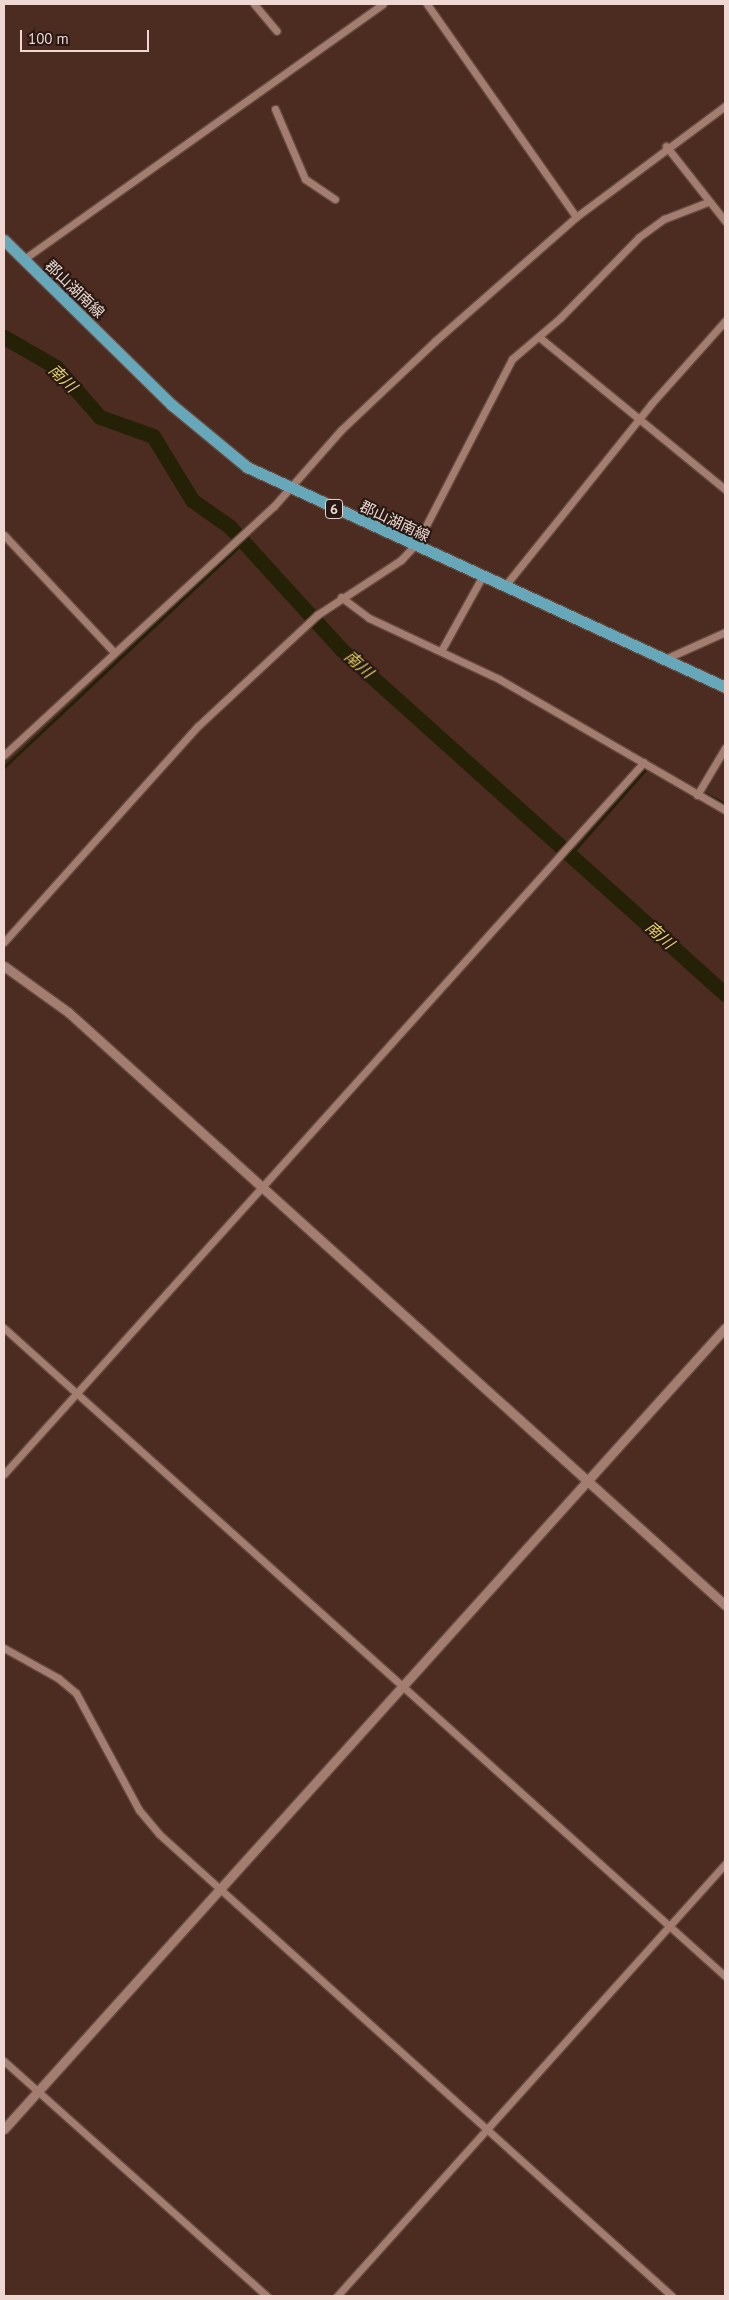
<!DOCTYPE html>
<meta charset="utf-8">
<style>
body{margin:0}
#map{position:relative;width:729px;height:2300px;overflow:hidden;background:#4c2b20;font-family:"PT Sans","Noto Sans JP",sans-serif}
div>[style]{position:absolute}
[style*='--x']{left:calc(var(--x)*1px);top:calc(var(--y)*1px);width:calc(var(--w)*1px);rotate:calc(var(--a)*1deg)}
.stream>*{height:2.5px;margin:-1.25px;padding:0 1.25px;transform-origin:1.25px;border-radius:1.25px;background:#252107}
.river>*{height:15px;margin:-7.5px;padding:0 7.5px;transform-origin:7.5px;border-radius:7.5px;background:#252107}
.roads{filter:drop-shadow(1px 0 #654a40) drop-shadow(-1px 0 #654a40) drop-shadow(0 1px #654a40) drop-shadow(0 -1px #654a40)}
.minor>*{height:7px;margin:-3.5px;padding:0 3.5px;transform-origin:3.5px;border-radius:3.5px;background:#a37d70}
.tertiary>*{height:9px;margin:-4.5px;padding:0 4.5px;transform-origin:4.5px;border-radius:4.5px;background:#a37d70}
.primary>*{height:11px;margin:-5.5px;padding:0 5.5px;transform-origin:5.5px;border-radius:5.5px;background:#66a8b9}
span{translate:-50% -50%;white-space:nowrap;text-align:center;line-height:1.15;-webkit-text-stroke:4px #271813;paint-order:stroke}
.shield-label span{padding:1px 4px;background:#271813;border:1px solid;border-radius:4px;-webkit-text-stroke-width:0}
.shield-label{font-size:14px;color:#eed8d1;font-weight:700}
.street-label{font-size:15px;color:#eed8d1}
.water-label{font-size:16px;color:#e6d466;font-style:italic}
.frame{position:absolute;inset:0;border:5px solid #eed8d1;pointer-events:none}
.scale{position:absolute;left:20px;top:30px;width:129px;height:22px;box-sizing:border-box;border:2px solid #eed8d1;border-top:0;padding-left:6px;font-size:15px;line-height:18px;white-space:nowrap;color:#eed8d1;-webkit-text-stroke:4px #271813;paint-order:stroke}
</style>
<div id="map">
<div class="stream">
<div style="--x:650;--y:764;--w:38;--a:28"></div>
<div style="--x:4;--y:767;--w:330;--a:-43.2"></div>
<div style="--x:700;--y:791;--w:28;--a:27"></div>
<div style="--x:571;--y:854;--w:112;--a:-48.6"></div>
</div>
<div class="river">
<div style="--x:4;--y:337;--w:60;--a:30"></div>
<div style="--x:56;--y:367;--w:67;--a:48.7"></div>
<div style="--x:100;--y:417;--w:56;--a:19.7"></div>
<div style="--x:153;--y:436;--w:75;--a:58.6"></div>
<div style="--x:192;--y:500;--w:47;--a:35.4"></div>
<div style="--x:230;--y:527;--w:166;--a:47.7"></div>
<div style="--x:342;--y:650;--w:515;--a:41.93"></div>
</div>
<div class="roads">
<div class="minor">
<div style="--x:254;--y:4;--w:35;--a:50"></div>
<div style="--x:427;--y:4;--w:260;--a:55"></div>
<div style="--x:275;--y:109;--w:76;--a:66.8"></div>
<div style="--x:305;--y:179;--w:36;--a:34"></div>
<div style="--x:666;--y:146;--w:95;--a:51.8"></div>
<div style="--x:24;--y:259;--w:440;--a:-35.4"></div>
<div style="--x:539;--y:337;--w:240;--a:39.3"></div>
<div style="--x:4;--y:535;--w:159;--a:46.8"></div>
<div style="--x:504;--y:587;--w:235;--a:-51.2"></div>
<div style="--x:651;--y:404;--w:111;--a:-48.3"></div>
<div style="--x:341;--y:597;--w:35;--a:37"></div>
<div style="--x:369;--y:618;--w:144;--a:25.1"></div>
<div style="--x:499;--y:679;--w:261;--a:30.1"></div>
<div style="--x:441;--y:651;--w:85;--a:-61"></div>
<div style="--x:665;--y:659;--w:66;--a:-24.2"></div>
<div style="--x:4;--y:755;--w:367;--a:-42.7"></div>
<div style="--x:274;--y:506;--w:101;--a:-48.6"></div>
<div style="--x:341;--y:430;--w:129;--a:-43.4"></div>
<div style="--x:435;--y:341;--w:188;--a:-41.3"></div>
<div style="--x:576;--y:217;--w:186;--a:-36.7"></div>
<div style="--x:697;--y:795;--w:55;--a:-59.2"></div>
<div style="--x:4;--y:942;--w:290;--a:-48.1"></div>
<div style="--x:198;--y:726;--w:163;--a:-43"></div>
<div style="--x:317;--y:615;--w:100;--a:-33.2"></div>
<div style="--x:401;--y:560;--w:23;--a:-47"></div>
<div style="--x:417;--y:543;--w:207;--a:-62.7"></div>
<div style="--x:512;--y:359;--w:63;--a:-40.5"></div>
<div style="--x:560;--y:318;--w:113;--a:-45.7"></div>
<div style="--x:639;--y:237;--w:31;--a:-36"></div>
<div style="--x:664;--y:219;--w:47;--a:-21.1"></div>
<div style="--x:4;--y:1328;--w:969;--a:41.95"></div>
<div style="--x:4;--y:1474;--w:957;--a:-48.05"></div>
<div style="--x:4;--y:1648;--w:62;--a:29.1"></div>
<div style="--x:58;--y:1678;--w:23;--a:40"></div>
<div style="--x:76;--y:1693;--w:133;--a:61.7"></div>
<div style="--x:139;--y:1810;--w:31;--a:50"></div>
<div style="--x:159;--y:1834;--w:690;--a:42.01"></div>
<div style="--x:4;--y:2061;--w:353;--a:41.8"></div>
<div style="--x:337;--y:2296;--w:581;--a:-48.07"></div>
</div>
<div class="tertiary">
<div style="--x:4;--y:966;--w:79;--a:35.7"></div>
<div style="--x:68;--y:1012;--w:885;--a:42.07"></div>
<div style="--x:4;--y:2129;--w:1078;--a:-48.01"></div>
</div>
<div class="primary">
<div style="--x:4;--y:240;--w:235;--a:44.5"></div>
<div style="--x:172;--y:405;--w:97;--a:39.6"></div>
<div style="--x:247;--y:467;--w:526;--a:24.71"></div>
</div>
</div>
<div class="shield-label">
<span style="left:334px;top:509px">6</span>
</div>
<div class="street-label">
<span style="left:75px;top:289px;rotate:44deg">郡山湖南線</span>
<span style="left:395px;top:521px;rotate:25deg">郡山湖南線</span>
</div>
<div class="water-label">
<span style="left:63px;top:378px;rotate:44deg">南川</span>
<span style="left:359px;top:664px;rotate:42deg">南川</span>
<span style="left:660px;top:935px;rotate:42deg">南川</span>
</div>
<div class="frame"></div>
<div class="scale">100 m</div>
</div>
